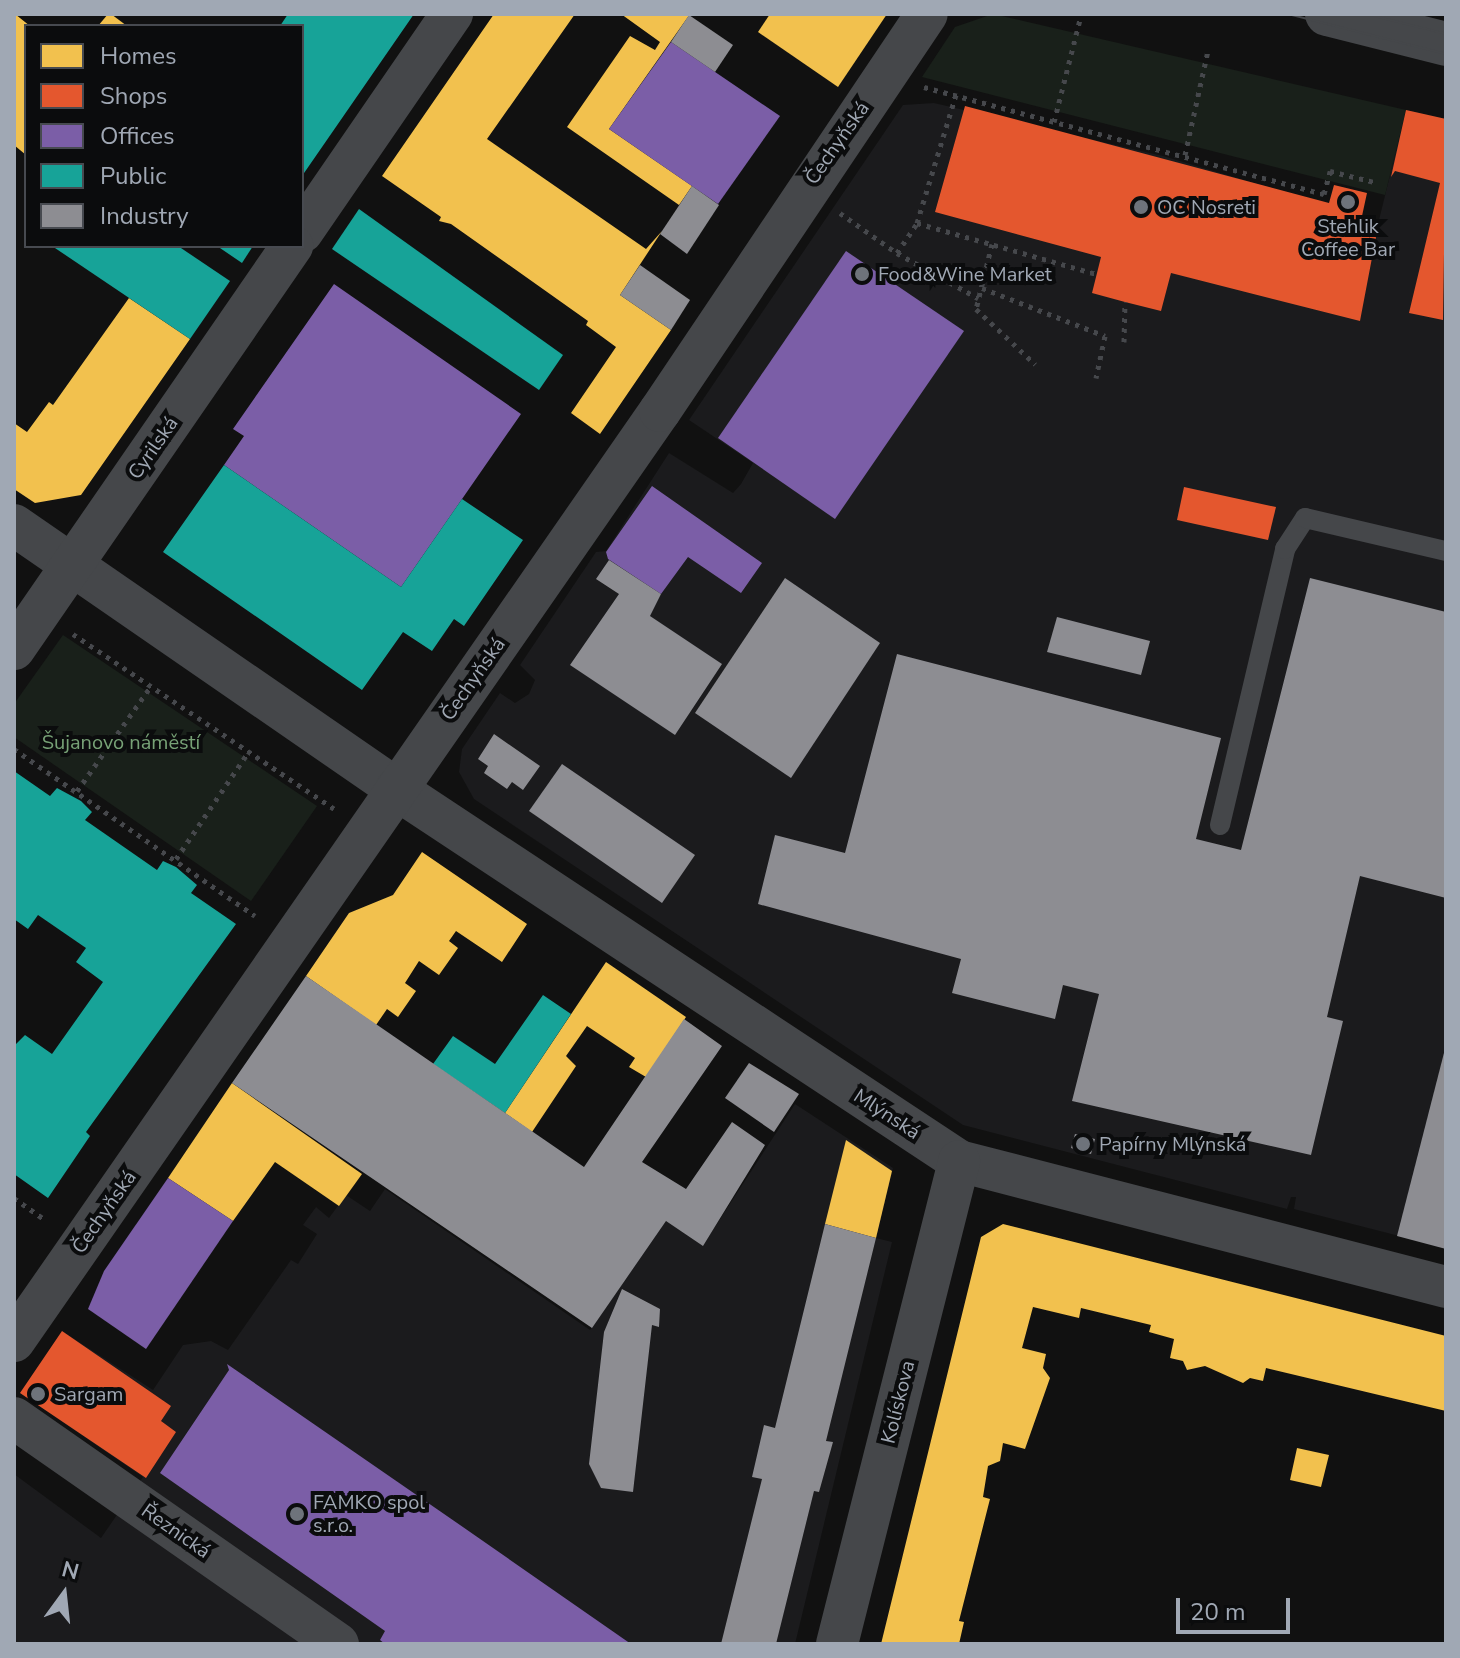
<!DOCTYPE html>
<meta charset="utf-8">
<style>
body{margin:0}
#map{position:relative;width:1460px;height:1658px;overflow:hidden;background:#111;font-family:"Nunito Sans",sans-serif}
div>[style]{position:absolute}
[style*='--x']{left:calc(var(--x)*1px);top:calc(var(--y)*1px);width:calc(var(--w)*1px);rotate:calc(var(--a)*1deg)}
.built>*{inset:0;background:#1b1b1d}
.green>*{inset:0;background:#19201a}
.homes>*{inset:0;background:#f2c14e}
.shops>*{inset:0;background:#e4572e}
.offices>*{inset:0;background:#7b5ea7}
.public>*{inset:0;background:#17a398}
.industry>*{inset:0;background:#8d8d92}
.path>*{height:5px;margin-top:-2.5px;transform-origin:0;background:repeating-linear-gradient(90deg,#46484c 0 4px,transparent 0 10px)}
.service>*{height:20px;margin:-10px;padding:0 10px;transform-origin:10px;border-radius:10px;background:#45474a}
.minor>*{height:42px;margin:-21px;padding:0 21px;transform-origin:21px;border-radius:21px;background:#45474a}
.tertiary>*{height:44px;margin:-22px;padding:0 22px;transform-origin:22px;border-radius:22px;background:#45474a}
.tram>*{height:2px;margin:-1px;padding:0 1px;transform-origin:1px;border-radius:1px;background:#45474a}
.dots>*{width:22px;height:22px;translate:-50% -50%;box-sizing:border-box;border:4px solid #0b0c0d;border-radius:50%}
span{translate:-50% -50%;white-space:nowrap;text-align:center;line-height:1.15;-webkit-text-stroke:8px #0b0c0d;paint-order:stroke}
.street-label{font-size:20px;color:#a0a8b4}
.poi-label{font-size:20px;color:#a0a8b4}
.left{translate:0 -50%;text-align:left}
.park-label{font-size:20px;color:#77a176}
.frame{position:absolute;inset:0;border:16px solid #a0a8b4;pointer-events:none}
.legend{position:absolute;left:24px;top:24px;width:280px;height:224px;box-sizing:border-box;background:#0b0c0d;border:2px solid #474a50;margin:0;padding:10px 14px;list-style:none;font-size:24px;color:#a0a8b4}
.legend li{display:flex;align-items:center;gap:16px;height:40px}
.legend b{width:40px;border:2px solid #474a50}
.north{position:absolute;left:24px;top:1554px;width:80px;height:80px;-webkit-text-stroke:6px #0b0c0d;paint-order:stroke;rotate:15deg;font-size:22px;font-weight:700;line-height:32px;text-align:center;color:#a0a8b4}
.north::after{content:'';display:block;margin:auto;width:28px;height:36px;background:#a0a8b4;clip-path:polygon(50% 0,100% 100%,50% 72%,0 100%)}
.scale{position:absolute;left:1176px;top:1598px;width:114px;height:36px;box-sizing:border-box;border:4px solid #a0a8b4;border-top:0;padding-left:10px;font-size:24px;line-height:28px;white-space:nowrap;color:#a0a8b4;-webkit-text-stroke:6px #0b0c0d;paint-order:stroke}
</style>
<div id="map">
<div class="built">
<div style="clip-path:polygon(934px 103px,1163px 156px,1379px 220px,1406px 110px,1446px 119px,1446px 1248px,1294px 1209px,1296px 1197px,1291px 1197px,1287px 1209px,963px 1125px,474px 799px,459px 772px,462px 749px,500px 693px,515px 703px,529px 694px,535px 680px,520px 665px,596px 552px,606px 551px,669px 453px,733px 493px,741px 484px,753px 463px,689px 420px,903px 105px)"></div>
<div style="clip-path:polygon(795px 1104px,893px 1168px,876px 1238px,892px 1242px,795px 1644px,14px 1644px,14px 1474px,101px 1538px,143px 1477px,20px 1393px,62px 1331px,153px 1390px,183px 1345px,211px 1341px,228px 1350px,291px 1260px,298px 1264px,317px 1234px,303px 1225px,316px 1207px,329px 1218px,346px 1195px,370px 1211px,385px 1189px,590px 1330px,666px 1221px,703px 1245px)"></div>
</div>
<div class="green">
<div style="clip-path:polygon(993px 14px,1406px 110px,1385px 195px,922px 77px,955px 27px)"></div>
<div style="clip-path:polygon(63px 635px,317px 806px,251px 901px,14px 737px,14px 704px)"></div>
</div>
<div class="homes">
<div style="clip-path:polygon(15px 14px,30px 26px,26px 26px,26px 155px,14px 145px)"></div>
<div style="clip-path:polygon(108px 14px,111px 14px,127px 26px,98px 26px)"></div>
<div style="clip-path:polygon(494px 14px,575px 14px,487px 139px,646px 249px,662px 231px,620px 295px,671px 330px,600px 434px,571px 413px,616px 347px,586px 325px,588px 321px,451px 224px,439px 221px,441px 217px,382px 176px)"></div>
<div style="clip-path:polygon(621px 14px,690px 14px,609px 129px,692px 186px,679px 205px,567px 127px,630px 36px,655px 50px,660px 42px)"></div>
<div style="clip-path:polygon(770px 14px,887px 14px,838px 87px,758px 32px)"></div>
<div style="clip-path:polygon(129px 298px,190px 339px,81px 495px,35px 503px,14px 489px,14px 423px,27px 432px,49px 402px,53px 405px)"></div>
<div style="clip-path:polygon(422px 852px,527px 924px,502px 962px,456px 931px,449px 941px,458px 948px,439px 975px,419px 961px,405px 983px,416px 991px,398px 1017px,387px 1009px,376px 1025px,306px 976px,349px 913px,393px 895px)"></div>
<div style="clip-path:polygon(606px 962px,686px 1017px,646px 1077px,629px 1067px,635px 1058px,587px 1026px,566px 1056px,576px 1066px,532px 1132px,505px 1113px)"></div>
<div style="clip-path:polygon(232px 1083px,362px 1174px,339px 1206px,275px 1162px,233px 1221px,168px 1178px)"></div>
<div style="clip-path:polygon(846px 1140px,892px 1171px,876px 1238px,825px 1224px)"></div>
<div style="clip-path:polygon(1003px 1224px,1446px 1336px,1446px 1411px,1266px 1368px,1263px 1381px,1250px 1378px,1243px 1383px,1205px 1366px,1187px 1370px,1183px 1361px,1170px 1358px,1174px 1339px,1149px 1332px,1151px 1325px,1081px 1308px,1079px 1318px,1033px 1307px,1022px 1348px,1046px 1354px,1043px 1368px,1050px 1378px,1025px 1449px,1003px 1443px,1000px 1461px,988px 1466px,983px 1497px,990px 1499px,959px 1621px,964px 1622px,959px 1644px,881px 1644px,981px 1237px)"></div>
<div style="clip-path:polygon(1297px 1448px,1329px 1455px,1321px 1487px,1290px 1480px)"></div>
</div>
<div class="shops">
<div style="clip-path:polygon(965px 106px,1329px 203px,1334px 185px,1367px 193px,1362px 216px,1379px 221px,1360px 321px,1171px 273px,1161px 311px,1125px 302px,1092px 293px,1101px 257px,935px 212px)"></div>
<div style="clip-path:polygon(1406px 110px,1446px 119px,1443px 320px,1409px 313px,1440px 183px,1395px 171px,1391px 177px)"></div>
<div style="clip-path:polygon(1184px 487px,1276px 507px,1268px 540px,1177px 520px)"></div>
<div style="clip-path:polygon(62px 1331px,171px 1406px,161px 1421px,176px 1432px,146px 1478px,20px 1393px)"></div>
</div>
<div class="offices">
<div style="clip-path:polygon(671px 42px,780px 116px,718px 204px,609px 129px)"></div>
<div style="clip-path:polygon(846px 251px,964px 331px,835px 519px,718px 438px)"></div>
<div style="clip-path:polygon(334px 284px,521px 414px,401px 587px,224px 465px,244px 436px,233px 429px)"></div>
<div style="clip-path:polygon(652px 486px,762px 563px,741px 593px,688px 557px,661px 594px,608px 559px,606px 552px)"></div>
<div style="clip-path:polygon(168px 1178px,233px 1221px,146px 1349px,88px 1309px,104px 1271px)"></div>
<div style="clip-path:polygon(227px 1364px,460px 1525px,631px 1644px,385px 1644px,380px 1640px,385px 1631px,160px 1473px,229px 1370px)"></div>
</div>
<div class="public">
<div style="clip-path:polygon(288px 14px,414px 14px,302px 176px,302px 26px,280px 26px)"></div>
<div style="clip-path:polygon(359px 209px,563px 355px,539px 390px,332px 249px)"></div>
<div style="clip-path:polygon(52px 246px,178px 246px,230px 281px,190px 339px)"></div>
<div style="clip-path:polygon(217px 246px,253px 246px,242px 263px)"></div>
<div style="clip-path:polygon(224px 465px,401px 587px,462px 499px,523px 540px,464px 626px,454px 619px,432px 651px,403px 632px,362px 690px,163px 552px)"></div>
<div style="clip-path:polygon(14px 771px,50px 796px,57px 788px,81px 801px,92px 812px,85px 820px,157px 870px,163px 861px,176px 867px,197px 885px,191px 893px,236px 924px,86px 1132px,90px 1136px,48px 1198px,14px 1174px,14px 1046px,25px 1035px,52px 1054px,103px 982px,76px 962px,86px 948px,38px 915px,28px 929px,14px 919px)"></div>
<div style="clip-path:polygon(543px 995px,571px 1014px,505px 1113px,433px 1064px,453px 1036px,495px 1064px)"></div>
</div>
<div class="industry">
<div style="clip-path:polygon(689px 15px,733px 45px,715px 72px,671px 42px)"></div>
<div style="clip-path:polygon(692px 186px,719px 205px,687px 254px,660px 234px)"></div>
<div style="clip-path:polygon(640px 265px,690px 300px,671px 330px,620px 295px)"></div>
<div style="clip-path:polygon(609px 560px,661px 594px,650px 616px,722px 664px,675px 735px,570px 665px,619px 594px,596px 579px)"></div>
<div style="clip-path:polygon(785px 578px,880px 643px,791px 778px,695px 713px)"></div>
<div style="clip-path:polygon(1310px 578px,1446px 612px,1446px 898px,1360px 876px,1327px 1017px,1343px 1021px,1311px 1155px,1072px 1101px,1099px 994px,1063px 985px,1055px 1019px,952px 993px,961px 959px,758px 904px,775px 835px,845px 853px,897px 654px,1221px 738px,1196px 839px,1241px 850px)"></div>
<div style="clip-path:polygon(1057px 617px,1150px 641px,1141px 675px,1047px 652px)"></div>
<div style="clip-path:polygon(494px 734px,540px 766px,523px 790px,512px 782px,507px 789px,484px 773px,488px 766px,478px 759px)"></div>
<div style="clip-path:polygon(562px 764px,695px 855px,662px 903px,529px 811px)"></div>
<div style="clip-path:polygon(306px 976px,584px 1167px,684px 1019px,722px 1046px,642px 1162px,686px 1189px,732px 1122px,765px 1145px,703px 1246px,666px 1221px,592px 1328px,232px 1083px)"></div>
<div style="clip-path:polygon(1445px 1049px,1446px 1049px,1446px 1249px,1397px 1236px)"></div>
<div style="clip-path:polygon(749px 1063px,799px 1094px,774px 1132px,725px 1098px)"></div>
<div style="clip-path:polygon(1075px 1134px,1095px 1139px,1091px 1154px,1071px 1148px)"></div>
<div style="clip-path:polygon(825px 1224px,876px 1238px,826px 1441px,833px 1442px,819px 1492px,814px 1491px,776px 1644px,721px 1644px,762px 1479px,752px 1477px,764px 1425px,775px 1428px)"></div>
<div style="clip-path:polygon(622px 1289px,660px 1309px,659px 1327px,652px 1325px,633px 1492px,601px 1488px,589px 1464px,604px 1332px)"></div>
</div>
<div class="path">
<div style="--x:924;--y:87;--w:414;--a:15"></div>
<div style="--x:1324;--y:194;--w:24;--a:-75"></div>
<div style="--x:1330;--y:171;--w:45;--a:14"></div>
<div style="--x:1054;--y:122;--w:106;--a:-75.8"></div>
<div style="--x:1185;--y:155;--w:107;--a:-77.6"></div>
<div style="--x:840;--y:213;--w:70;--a:35.1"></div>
<div style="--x:897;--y:253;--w:36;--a:-56"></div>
<div style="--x:917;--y:223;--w:134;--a:-73.1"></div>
<div style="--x:917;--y:223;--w:186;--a:15.9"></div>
<div style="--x:992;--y:244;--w:67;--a:103.8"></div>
<div style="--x:976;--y:309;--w:81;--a:43"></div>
<div style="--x:897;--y:253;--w:93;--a:29.1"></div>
<div style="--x:982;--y:288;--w:132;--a:21.3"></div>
<div style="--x:1105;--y:336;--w:43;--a:102.1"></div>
<div style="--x:1124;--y:342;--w:40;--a:-88.6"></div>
<div style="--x:73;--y:634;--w:314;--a:33.8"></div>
<div style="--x:14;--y:749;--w:293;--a:34.7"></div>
<div style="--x:77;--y:791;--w:128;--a:-54.8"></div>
<div style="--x:176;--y:859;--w:130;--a:-55.9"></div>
<div style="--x:14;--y:1198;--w:39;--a:35"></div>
</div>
<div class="service">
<div style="--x:1220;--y:825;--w:284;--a:-76.7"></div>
<div style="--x:1285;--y:549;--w:37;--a:-57"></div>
<div style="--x:1305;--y:518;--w:145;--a:13.2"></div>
</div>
<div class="minor">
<div style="--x:302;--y:232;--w:265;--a:-55.5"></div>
<div style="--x:14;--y:525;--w:464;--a:34.6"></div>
<div style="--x:396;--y:789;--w:675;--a:33.45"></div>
<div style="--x:959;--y:1161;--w:503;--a:14.51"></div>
<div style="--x:14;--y:649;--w:490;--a:-55.4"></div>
<div style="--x:14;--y:1341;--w:1132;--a:-55.22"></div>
<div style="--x:660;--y:411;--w:478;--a:-56.1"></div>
<div style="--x:14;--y:1418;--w:395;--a:34.9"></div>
<div style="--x:837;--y:1644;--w:498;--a:-75.8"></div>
</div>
<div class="tertiary">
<div style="--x:1327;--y:14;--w:123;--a:14.1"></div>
</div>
<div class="tram">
<div style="--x:1288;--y:14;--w:163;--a:14.2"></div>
<div style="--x:1366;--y:14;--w:82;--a:14"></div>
</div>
<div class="dots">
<div style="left:1348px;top:202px;background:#6e737b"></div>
<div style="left:1141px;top:207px;background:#6e737b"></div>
<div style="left:862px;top:274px;background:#6e737b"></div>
<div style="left:1083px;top:1144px;background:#6e737b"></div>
<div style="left:38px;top:1394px;background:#6e737b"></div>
<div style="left:297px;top:1514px;background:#6e737b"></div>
</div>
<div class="street-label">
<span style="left:837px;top:143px;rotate:-55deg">Čechyňská</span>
<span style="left:153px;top:448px;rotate:-55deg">Cyrilská</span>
<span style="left:473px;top:679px;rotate:-55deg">Čechyňská</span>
<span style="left:887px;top:1114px;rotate:33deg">Mlýnská</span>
<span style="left:104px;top:1212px;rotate:-55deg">Čechyňská</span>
<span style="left:898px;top:1402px;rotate:-76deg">Kolískova</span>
<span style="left:176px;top:1531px;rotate:35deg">Řeznická</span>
</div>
<div class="poi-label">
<span class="left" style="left:1157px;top:207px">OC Nosreti</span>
<span style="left:1348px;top:238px">Stehlik<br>Coffee Bar</span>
<span class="left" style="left:878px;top:274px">Food&amp;Wine Market</span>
<span class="left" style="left:1099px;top:1144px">Papírny Mlýnská</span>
<span class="left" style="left:54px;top:1394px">Sargam</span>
<span class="left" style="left:313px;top:1514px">FAMKO spol<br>s.r.o.</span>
</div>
<div class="park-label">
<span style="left:121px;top:742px">Šujanovo náměstí</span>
</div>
<div class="frame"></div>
<ul class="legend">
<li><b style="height:22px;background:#f2c14e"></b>Homes</li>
<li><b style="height:22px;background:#e4572e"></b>Shops</li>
<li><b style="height:22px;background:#7b5ea7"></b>Offices</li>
<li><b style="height:22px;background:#17a398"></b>Public</li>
<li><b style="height:22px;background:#8d8d92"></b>Industry</li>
</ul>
<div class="north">N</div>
<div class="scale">20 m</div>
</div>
